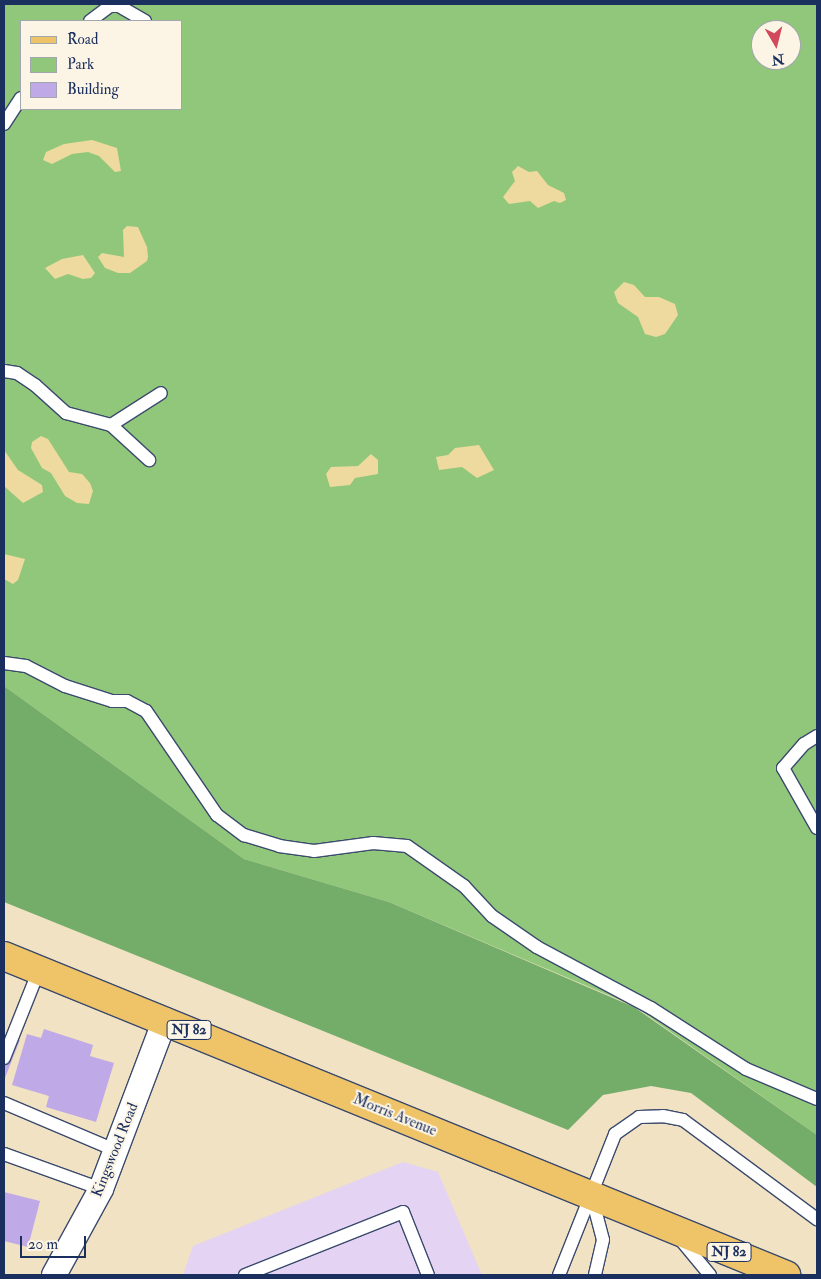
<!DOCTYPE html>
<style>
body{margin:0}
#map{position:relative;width:821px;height:1279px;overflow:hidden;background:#f1e2c4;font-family:"IM FELL Double Pica",serif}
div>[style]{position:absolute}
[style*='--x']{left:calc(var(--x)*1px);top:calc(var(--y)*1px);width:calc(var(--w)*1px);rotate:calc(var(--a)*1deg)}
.built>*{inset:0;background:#e4d3f2}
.green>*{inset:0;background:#90c77a}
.forest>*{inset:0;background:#74ac6a}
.sand>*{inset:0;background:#eeda9e}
.building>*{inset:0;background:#bfaae7}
.roads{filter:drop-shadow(1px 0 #3b4a6d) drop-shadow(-1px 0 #3b4a6d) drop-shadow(0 1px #3b4a6d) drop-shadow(0 -1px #3b4a6d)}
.service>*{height:12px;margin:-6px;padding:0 6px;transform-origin:6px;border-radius:6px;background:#fff}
.minor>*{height:24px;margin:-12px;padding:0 12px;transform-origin:12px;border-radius:12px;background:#fff}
.primary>*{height:28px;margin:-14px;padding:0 14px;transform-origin:14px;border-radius:14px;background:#efc469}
span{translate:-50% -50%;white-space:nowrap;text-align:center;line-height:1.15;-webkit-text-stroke:4px #fcf5e5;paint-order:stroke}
.shield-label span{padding:1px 4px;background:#fcf5e5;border:1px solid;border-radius:4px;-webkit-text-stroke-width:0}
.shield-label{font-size:14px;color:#1b2f5e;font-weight:700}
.street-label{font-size:15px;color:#1b2f5e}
.frame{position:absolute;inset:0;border:5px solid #1b2f5e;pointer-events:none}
.legend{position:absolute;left:20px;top:20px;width:162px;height:90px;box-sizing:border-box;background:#fcf5e5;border:1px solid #a2a6af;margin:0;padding:6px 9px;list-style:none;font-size:15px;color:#1b2f5e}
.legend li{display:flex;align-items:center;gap:10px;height:25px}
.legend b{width:25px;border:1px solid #a2a6af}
.north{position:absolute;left:751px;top:20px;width:50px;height:50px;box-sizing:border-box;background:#fcf5e5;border:1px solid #a2a6af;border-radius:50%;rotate:172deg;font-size:14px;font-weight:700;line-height:20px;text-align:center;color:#1b2f5e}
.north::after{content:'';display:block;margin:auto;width:18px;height:22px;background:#d1495b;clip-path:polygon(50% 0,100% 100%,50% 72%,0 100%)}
.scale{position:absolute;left:20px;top:1236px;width:66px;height:22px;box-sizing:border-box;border:2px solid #1b2f5e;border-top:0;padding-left:6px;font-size:15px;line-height:18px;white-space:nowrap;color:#1b2f5e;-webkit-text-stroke:4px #fcf5e5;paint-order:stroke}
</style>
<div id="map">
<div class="built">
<div style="clip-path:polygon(403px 1162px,438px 1172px,482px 1275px,183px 1275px,193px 1246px)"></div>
</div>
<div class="green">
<div style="clip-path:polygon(evenodd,4px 4px,817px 4px,817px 1135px,634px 1006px,389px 902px,244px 859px,4px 686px,4px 4px,21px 21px,181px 21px,181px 109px,21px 109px,21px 21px,4px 4px,761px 30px,791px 30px,791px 60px,761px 60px,761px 30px)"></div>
</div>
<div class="forest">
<div style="clip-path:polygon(4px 686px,244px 859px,389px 902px,634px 1007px,817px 1135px,817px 1187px,691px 1093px,651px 1086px,603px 1095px,568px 1130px,4px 902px)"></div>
</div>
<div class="sand">
<div style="clip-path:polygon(92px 140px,117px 148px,121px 171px,115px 172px,99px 156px,88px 152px,72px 154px,52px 164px,43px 160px,46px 152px,64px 144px)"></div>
<div style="clip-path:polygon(518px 166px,529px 172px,537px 171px,548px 185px,564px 193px,566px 200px,560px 203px,554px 201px,538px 208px,530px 201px,509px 204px,503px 197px,515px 181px,512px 172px)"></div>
<div style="clip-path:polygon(127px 226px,138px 227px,147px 247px,148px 257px,147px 261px,130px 273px,118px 273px,105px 268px,98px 257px,102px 253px,124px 257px,123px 230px)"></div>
<div style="clip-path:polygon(83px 255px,95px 273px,91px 278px,83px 279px,68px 274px,55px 279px,45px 268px,62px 259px)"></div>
<div style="clip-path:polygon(624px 282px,634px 285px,645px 297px,659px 297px,675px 304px,678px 315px,665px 334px,656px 337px,645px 334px,638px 317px,618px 303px,614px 292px)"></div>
<div style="clip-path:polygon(41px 436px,48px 439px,69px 472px,82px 474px,90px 483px,93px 491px,89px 504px,77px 503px,65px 496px,51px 473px,42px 468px,31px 448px,32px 442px)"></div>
<div style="clip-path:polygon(479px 445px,494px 470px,477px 478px,462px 467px,439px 470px,436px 457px,448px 455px,455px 448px)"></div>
<div style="clip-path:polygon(4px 450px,18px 470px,42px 485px,43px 492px,23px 503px,4px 486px)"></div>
<div style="clip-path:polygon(371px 454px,378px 460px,378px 474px,355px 478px,350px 485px,330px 487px,326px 474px,331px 467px,358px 466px)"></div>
<div style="clip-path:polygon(4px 554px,25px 559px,18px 580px,13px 584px,4px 579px)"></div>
</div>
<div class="building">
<div style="clip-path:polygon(44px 1029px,93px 1045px,90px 1056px,114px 1063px,96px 1122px,46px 1107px,49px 1096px,12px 1085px,27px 1034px,41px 1038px)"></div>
<div style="clip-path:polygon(4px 1035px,20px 1040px,5px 1078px,4px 1078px)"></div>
<div style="clip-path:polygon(4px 1192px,40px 1201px,28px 1247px,4px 1241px)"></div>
</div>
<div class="roads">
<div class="service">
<div style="--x:90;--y:21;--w:25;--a:-37"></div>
<div style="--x:110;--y:6;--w:9;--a:0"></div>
<div style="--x:119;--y:6;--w:30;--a:30"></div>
<div style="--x:4;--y:124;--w:31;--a:-57"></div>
<div style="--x:4;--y:371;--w:13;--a:9"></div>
<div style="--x:17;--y:373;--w:22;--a:34"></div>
<div style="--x:35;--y:385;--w:42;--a:42.1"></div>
<div style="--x:66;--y:413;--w:47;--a:14.9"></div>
<div style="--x:111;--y:425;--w:52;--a:42.6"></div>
<div style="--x:111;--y:425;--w:59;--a:-32.6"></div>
<div style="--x:4;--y:663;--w:22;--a:8"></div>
<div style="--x:26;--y:666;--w:44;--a:27.1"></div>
<div style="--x:65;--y:686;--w:49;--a:17.7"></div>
<div style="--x:112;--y:701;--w:15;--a:0"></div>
<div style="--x:127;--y:701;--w:21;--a:28"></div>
<div style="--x:146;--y:711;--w:126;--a:55.7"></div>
<div style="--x:217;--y:815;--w:34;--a:37"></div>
<div style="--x:244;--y:835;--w:37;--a:17"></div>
<div style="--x:279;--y:846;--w:35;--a:8"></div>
<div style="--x:314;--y:851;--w:60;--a:-7.7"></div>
<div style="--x:373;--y:843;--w:34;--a:5"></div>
<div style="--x:407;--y:846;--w:70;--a:35.1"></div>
<div style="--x:464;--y:886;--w:41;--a:47"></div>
<div style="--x:492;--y:916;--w:55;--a:34.6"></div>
<div style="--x:537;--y:947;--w:129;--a:28.2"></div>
<div style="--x:651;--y:1008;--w:113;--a:32.7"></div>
<div style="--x:746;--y:1069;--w:77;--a:22.9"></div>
<div style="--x:817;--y:736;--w:15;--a:148"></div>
<div style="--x:804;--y:744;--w:32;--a:131"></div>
<div style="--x:783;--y:768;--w:69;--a:60.5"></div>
<div style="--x:4;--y:1058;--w:95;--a:-68.3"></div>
<div style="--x:4;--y:1103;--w:123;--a:23"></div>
<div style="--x:4;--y:1154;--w:103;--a:19.8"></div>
<div style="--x:592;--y:1198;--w:43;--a:75.3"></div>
<div style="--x:603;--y:1240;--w:36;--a:103"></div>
<div style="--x:680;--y:1239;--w:47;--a:50.2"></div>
<div style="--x:245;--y:1275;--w:170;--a:-21.7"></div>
<div style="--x:403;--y:1212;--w:68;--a:68.4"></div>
<div style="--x:559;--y:1275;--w:152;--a:-68.3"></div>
<div style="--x:615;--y:1134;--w:29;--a:-35"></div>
<div style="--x:639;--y:1117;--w:24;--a:-2"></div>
<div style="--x:663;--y:1116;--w:20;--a:11"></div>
<div style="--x:683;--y:1120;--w:167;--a:36.5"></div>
</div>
<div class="minor">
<div style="--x:54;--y:1275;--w:98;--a:-61.3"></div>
<div style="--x:101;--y:1189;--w:181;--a:-69.3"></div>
</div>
<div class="primary">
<div style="--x:4;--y:956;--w:845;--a:22.19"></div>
</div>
</div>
<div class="shield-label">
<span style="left:189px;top:1030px">NJ 82</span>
<span style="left:729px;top:1252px">NJ 82</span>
</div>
<div class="street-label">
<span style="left:395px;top:1115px;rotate:22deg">Morris Avenue</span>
<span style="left:115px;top:1150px;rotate:-68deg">Kingswood Road</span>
</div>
<div class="frame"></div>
<ul class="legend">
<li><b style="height:6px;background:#efc469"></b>Road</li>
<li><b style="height:14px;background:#90c77a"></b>Park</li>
<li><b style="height:14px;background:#bfaae7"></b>Building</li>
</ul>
<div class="north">N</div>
<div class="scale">20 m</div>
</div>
